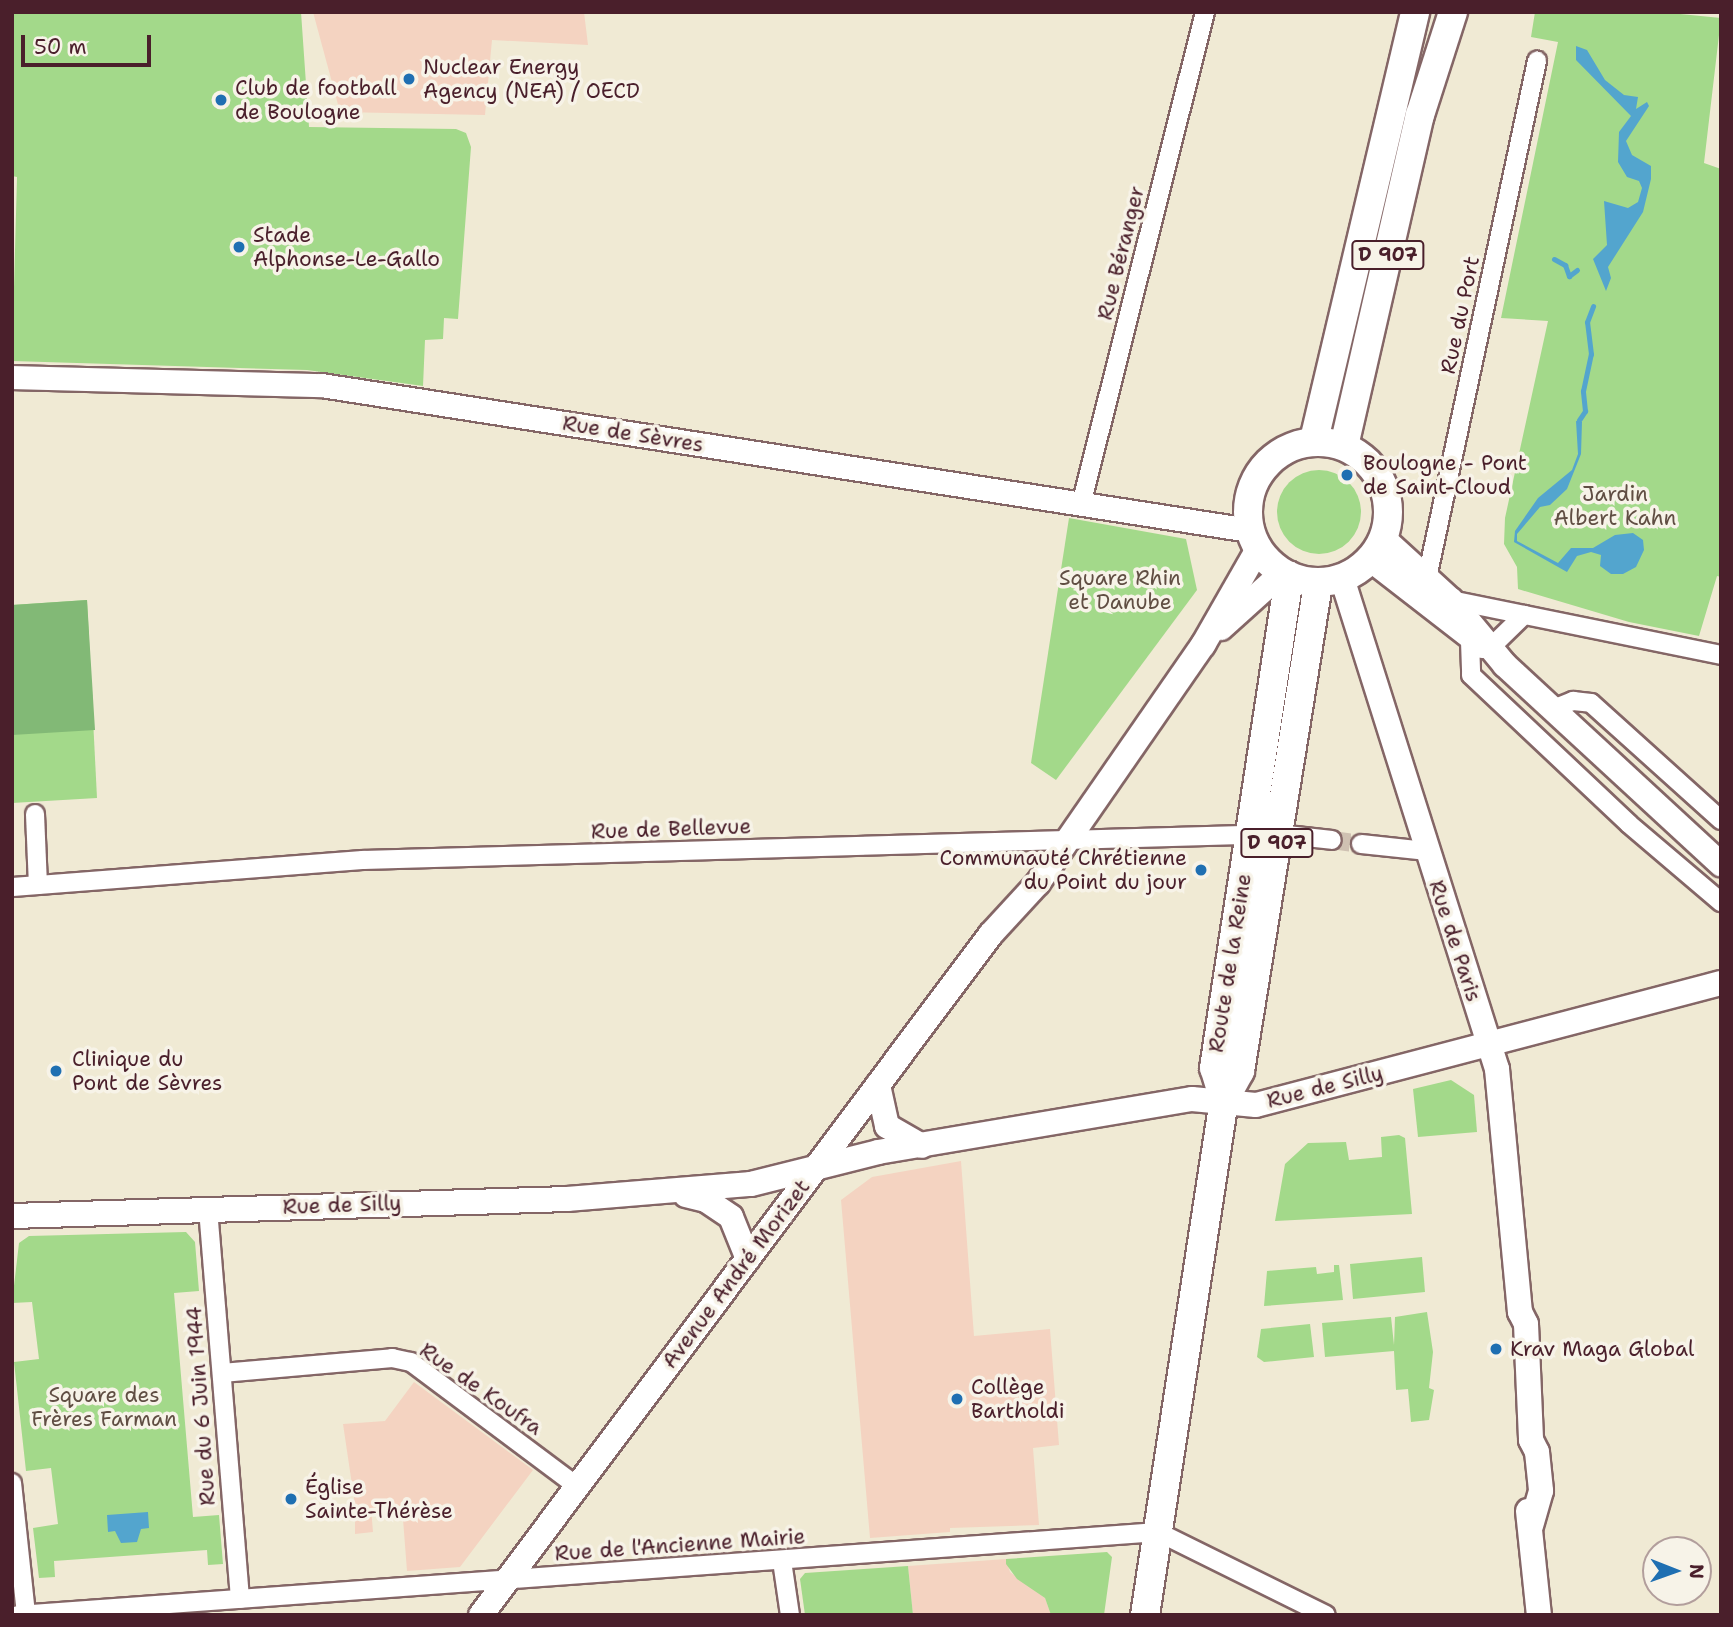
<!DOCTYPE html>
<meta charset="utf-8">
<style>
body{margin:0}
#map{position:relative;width:1733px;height:1627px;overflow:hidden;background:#f0ead4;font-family:"Shantell Sans",sans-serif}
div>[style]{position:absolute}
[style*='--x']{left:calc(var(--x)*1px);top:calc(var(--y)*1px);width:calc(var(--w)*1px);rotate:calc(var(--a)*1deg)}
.built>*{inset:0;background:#f4d3c1}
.green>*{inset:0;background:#a3d98a}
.round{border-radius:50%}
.forest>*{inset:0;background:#82b976}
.water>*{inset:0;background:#53a5ce}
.stream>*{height:5px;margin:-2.5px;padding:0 2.5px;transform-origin:2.5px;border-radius:2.5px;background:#53a5ce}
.minor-tunnel>*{height:18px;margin-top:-9px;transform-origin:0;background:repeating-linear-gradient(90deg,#cfc1b2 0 18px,transparent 0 27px)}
.roads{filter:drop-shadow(2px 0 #846666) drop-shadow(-2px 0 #846666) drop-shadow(0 2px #846666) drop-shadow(0 -2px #846666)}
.minor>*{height:18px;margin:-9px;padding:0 9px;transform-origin:9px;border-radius:9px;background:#fff}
.tertiary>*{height:23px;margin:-11.5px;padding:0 11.5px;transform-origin:11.5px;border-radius:11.5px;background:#fff}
.secondary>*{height:24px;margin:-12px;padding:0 12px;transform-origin:12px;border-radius:12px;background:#fff}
.primary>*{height:28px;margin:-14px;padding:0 14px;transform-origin:14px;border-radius:14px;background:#fff}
.primary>.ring{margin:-14px;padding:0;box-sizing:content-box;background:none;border:28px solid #fff;border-radius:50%}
.dots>*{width:19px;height:19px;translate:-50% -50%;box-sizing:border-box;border:4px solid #f7f3e8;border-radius:50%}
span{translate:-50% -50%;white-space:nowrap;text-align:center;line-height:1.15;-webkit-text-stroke:7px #f7f3e8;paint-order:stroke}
.shield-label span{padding:2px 5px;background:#f7f3e8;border:2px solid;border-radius:5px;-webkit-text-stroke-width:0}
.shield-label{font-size:19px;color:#4a1f2b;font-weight:700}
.poi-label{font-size:21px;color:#4a1f2b}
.left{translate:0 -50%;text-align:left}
.right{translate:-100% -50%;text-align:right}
.street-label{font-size:21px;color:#4a1f2b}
.park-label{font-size:21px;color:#604e43}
.frame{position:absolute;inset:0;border:14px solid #4a1f2b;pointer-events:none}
.north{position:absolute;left:1642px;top:1536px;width:70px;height:70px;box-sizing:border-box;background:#f7f3e8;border:2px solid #b29e9c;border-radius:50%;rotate:91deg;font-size:19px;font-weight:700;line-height:28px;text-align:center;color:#4a1f2b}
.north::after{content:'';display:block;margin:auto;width:24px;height:32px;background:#1f6fb2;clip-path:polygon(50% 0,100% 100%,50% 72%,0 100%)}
.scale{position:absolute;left:21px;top:35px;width:130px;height:32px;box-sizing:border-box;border:4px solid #4a1f2b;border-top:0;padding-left:9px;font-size:21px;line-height:24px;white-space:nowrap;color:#4a1f2b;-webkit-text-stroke:5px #f7f3e8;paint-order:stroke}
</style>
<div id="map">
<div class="built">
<div style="clip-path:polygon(313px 12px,584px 12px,588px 45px,492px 40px,485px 115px,340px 112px)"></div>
<div style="clip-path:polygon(961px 1161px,974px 1336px,1050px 1329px,1059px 1445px,1033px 1448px,1039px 1525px,950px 1528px,950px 1532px,870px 1538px,841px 1200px,872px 1177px)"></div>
<div style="clip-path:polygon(414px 1382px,533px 1470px,460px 1567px,407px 1571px,402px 1506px,371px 1508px,373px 1532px,355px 1534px,355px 1505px,343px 1424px,385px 1421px)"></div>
<div style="clip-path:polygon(1006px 1559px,1010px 1572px,1045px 1598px,1051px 1615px,913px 1615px,908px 1566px)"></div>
</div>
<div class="green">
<div style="clip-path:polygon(12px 12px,301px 12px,309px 127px,456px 129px,466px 133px,471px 147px,458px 319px,444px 318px,443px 339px,425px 340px,423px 386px,307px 370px,12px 361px,17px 177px,12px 176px)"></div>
<div style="clip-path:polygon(1535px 12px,1660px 12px,1721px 18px,1704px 163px,1721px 169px,1721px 577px,1717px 576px,1699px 636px,1629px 622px,1518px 589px,1517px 567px,1504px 544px,1505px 518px,1548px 321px,1501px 318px,1558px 42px,1531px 37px)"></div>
<div class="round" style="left:1277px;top:470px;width:84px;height:84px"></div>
<div style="clip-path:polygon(1069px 518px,1186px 539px,1197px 590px,1056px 780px,1031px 763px)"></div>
<div style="clip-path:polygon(87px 600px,97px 798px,12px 803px,12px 605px)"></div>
<div style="clip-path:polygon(1451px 1080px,1474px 1095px,1477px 1132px,1418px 1137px,1413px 1089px)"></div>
<div style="clip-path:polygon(1399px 1135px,1405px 1138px,1412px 1214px,1275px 1221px,1285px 1164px,1308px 1143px,1346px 1142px,1349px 1160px,1382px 1157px,1381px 1137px)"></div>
<div style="clip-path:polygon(186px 1232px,195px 1242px,199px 1291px,174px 1293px,193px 1517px,219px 1515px,223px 1564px,208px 1565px,207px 1550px,54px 1561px,55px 1577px,39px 1578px,33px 1528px,58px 1524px,51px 1468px,26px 1471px,14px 1362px,39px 1359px,32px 1302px,12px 1303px,19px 1243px,29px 1236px)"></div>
<div style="clip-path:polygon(1422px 1257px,1425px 1292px,1353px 1299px,1350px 1264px)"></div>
<div style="clip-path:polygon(1334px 1265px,1339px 1265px,1343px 1300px,1264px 1306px,1267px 1271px,1316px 1267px,1317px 1274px,1334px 1272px)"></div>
<div style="clip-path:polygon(1427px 1312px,1433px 1352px,1429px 1388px,1434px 1390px,1429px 1420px,1411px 1422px,1408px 1389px,1396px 1390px,1394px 1351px,1325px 1357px,1322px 1323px,1391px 1317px,1394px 1345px,1395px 1317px)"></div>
<div style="clip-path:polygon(1310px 1324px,1314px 1357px,1264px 1362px,1257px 1357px,1261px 1329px)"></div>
<div style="clip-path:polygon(1107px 1552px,1112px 1557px,1104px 1615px,1051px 1615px,1045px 1598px,1017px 1579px,1006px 1564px,1006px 1559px)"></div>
<div style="clip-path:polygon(908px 1566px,913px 1615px,805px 1615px,800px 1579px,805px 1573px)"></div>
</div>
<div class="forest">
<div style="clip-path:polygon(87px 600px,95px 730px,12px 735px,12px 605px)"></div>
</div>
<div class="water">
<div style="clip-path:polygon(1576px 46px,1587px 50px,1605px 80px,1624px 95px,1638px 97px,1636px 109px,1647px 102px,1649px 106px,1626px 141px,1632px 155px,1651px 166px,1651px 179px,1643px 212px,1608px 267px,1611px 278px,1606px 291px,1593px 259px,1607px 245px,1604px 201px,1628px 208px,1638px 202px,1642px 188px,1639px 181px,1627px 177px,1618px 162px,1619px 132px,1631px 116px,1576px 60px)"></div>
<div style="clip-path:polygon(1576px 421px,1582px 422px,1581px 454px,1567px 489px,1550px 505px,1540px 507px,1517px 534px,1517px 541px,1558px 563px,1571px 548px,1593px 548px,1615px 535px,1633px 533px,1643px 540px,1644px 550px,1636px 567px,1623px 574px,1611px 574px,1600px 566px,1601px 555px,1591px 552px,1577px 556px,1567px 572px,1514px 542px,1515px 531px,1538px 498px,1572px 470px,1578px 454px)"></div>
<div style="clip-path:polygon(148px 1512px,149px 1528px,141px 1529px,137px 1542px,121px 1543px,115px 1531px,108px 1532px,107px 1515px)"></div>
</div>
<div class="stream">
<div style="--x:1554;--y:259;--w:13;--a:29"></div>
<div style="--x:1565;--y:265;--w:12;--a:70"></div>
<div style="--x:1569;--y:276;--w:10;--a:-37"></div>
<div style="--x:1579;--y:420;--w:11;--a:-56"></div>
<div style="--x:1585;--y:411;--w:20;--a:-96"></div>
<div style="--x:1583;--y:391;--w:38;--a:-78"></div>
<div style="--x:1591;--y:354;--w:32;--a:-97"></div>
<div style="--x:1587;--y:322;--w:17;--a:-69"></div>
</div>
<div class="minor-tunnel">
<div style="--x:1332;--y:840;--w:29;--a:8"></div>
</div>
<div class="roads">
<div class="minor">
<div style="--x:1081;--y:505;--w:508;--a:-75.88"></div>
<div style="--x:1427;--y:578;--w:529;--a:-77.99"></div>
<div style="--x:1451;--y:600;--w:276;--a:11.5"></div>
<div style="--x:1470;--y:641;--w:34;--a:88"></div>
<div style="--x:1471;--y:675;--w:217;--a:43.3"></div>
<div style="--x:1629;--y:824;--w:121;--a:40.3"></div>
<div style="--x:1489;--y:649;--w:49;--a:-44.2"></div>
<div style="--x:1553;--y:709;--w:22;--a:-22"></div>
<div style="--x:1573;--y:701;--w:18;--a:6"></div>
<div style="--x:1591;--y:703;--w:175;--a:42"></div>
<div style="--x:35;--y:814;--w:71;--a:87.6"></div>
<div style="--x:1361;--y:844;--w:65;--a:6.1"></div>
<div style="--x:12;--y:887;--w:352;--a:-4.4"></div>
<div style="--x:363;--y:860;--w:915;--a:-1.63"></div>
<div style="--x:1278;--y:834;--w:54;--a:6.3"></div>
<div style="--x:208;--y:1209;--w:391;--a:85.3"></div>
<div style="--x:222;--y:1373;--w:171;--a:-5"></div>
<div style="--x:392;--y:1358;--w:19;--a:12"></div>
<div style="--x:411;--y:1362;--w:209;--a:36.8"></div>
<div style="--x:12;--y:1483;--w:132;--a:83.9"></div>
<div style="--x:782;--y:1561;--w:55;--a:81.6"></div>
<div style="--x:18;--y:1615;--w:1143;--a:-4.16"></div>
<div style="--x:1158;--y:1532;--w:187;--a:26.3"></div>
</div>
<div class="tertiary">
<div style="--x:12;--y:377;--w:309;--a:1.5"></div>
<div style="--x:321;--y:385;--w:939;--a:8.88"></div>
</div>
<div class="secondary">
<div style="--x:1383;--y:538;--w:92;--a:42.4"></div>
<div style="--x:1451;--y:600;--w:85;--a:50.3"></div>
<div style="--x:1505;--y:665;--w:294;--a:42.7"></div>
<div style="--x:1370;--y:559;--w:142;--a:37.8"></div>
<div style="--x:1342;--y:578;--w:515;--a:72.48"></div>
<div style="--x:1497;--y:1069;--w:244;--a:84.6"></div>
<div style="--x:1520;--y:1312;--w:13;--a:63"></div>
<div style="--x:1526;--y:1324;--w:116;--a:87.5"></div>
<div style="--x:1531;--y:1440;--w:13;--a:63"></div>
<div style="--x:1537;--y:1452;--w:39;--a:84"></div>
<div style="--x:1541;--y:1491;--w:36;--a:106"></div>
<div style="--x:1221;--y:628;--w:82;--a:-42"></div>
<div style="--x:878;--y:1085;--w:42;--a:77.6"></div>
<div style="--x:887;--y:1126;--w:40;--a:29.7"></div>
<div style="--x:686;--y:1195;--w:21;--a:14"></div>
<div style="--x:706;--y:1200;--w:30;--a:34"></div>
<div style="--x:731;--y:1217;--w:45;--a:68"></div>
<div style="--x:12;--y:1216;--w:555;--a:-1.75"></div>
<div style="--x:567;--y:1199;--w:185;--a:-4.7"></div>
<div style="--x:751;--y:1184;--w:131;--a:-14.1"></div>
<div style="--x:878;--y:1152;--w:318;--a:-9.6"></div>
<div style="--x:1192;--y:1099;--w:64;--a:5.4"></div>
<div style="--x:1256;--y:1105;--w:481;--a:-14.7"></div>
<div style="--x:1528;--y:1511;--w:105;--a:84"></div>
<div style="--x:481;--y:1615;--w:851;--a:-53.17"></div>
<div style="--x:991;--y:934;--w:69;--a:-47.3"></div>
<div style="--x:1038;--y:883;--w:290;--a:-55.3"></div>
<div style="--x:1203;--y:645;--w:111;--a:-60.2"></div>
</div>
<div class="primary">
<div style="--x:1314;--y:440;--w:440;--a:-76.7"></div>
<div class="ring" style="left:1248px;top:442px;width:112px;height:112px"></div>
<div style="--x:1344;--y:446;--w:340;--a:-77.1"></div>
<div style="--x:1420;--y:115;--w:108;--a:-72.2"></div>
<div style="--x:1224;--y:1100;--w:34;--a:-107"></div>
<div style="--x:1214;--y:1068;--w:498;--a:-81.3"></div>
<div style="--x:1145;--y:1615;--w:521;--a:-81.28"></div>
<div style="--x:1224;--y:1100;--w:33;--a:-61"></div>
<div style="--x:1240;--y:1071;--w:494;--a:-80.9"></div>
</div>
</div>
<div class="dots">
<div style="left:409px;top:79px;background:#1f6fb2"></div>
<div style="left:221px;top:100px;background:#1f6fb2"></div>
<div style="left:239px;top:247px;background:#1f6fb2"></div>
<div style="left:1347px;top:475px;background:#1f6fb2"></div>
<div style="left:1201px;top:870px;background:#1f6fb2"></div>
<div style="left:56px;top:1071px;background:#1f6fb2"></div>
<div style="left:1496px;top:1349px;background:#1f6fb2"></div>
<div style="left:957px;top:1399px;background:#1f6fb2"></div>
<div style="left:291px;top:1499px;background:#1f6fb2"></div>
</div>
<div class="shield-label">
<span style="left:1388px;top:255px">D 907</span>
<span style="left:1277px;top:843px">D 907</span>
</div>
<div class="poi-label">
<span class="left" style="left:423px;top:79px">Nuclear Energy<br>Agency (NEA) / OECD</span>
<span class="left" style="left:235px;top:100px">Club de football<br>de Boulogne</span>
<span class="left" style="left:253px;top:247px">Stade<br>Alphonse-Le-Gallo</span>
<span class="left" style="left:1363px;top:475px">Boulogne - Pont<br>de Saint-Cloud</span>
<span class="right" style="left:1187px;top:870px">Communauté Chrétienne<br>du Point du jour</span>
<span class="left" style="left:72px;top:1071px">Clinique du<br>Pont de Sèvres</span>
<span class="left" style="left:1510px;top:1349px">Krav Maga Global</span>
<span class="left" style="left:971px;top:1399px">Collège<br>Bartholdi</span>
<span class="left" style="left:305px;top:1499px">Église<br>Sainte-Thérèse</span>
</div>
<div class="street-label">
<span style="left:1121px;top:253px;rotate:-76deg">Rue Béranger</span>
<span style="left:1460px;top:315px;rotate:-78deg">Rue du Port</span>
<span style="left:633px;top:434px;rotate:9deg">Rue de Sèvres</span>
<span style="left:671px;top:829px;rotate:-2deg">Rue de Bellevue</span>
<span style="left:1455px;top:941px;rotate:72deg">Rue de Paris</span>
<span style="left:1230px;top:963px;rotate:-81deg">Route de la Reine</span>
<span style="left:1325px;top:1087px;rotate:-14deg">Rue de Silly</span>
<span style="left:342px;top:1205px;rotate:-2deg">Rue de Silly</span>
<span style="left:736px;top:1274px;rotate:-53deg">Avenue André Morizet</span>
<span style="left:481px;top:1389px;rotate:35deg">Rue de Koufra</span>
<span style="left:201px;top:1406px;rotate:-94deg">Rue du 6 Juin 1944</span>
<span style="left:680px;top:1545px;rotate:-4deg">Rue de l'Ancienne Mairie</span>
</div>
<div class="park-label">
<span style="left:1615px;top:506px">Jardin<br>Albert Kahn</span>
<span style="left:1120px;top:590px">Square Rhin<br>et Danube</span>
<span style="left:104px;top:1407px">Square des<br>Frères Farman</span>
</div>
<div class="frame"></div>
<div class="north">N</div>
<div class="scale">50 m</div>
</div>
